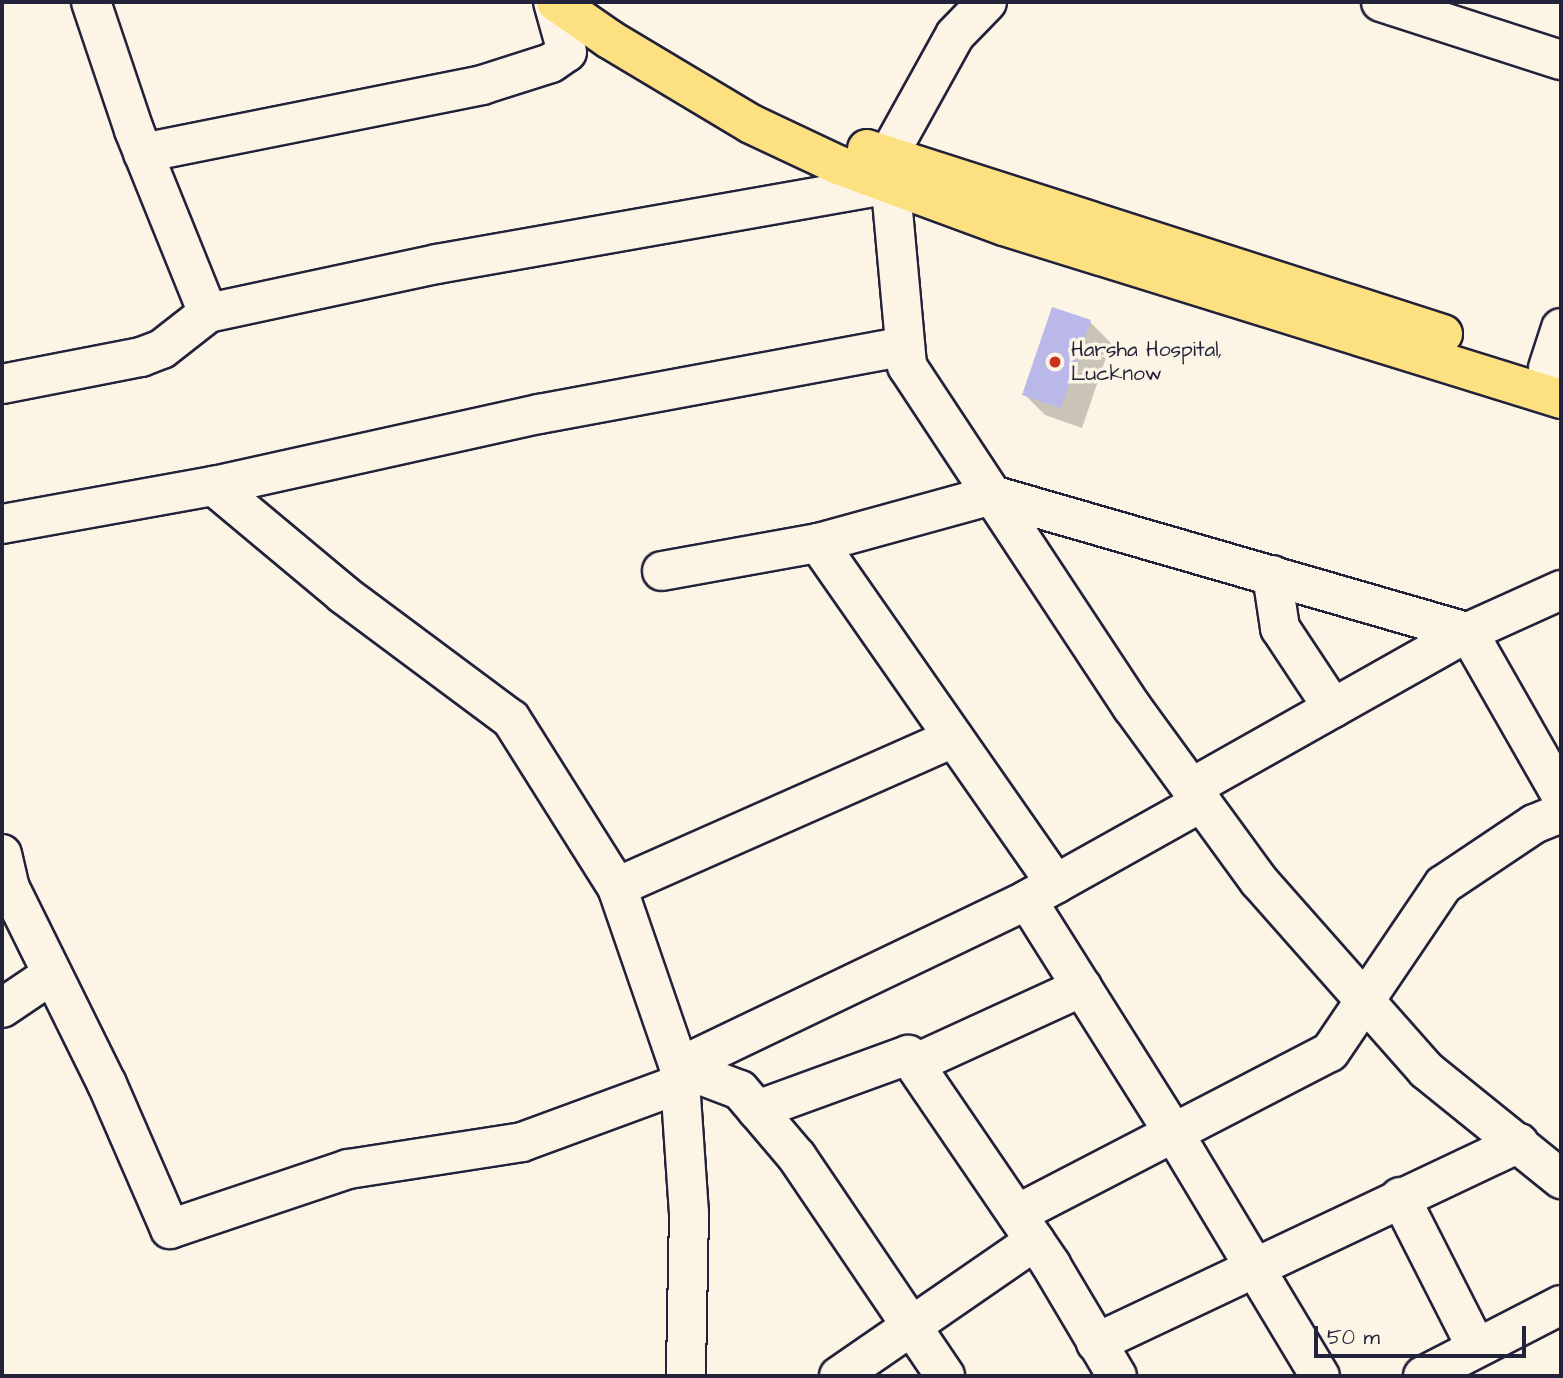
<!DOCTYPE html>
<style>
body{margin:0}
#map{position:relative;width:1563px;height:1378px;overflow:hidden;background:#fcf5e5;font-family:"Architects Daughter",sans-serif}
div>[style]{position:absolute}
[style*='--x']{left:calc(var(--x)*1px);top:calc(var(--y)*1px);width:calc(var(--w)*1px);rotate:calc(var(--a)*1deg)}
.shadow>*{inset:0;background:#0003}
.building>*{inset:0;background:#bab8e9}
.roads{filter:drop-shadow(2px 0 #22223b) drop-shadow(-2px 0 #22223b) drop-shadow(0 2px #22223b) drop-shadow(0 -2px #22223b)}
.minor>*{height:38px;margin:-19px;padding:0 19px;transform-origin:19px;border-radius:19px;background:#fcf5e5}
.major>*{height:38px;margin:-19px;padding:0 19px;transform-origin:19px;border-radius:19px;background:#fde080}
.dots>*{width:19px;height:19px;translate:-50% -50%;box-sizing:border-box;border:4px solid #fcf5e5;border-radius:50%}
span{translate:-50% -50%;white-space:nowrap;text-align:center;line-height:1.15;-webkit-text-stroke:7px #fcf5e5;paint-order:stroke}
.poi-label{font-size:21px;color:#22223b}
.left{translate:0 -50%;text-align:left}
.frame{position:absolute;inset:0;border:4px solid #22223b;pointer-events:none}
.scale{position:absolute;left:1314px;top:1326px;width:212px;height:32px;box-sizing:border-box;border:4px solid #22223b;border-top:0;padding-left:9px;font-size:21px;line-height:24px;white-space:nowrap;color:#22223b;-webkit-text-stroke:5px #fcf5e5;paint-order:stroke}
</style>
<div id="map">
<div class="shadow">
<div style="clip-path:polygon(1090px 322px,1111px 343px,1082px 428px,1045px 415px,1024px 394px)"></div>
</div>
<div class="building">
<div style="clip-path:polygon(1052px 307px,1091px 320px,1061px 408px,1022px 395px)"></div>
</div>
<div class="roads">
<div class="minor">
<div style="--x:91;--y:2;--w:135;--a:71.4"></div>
<div style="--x:134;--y:130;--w:197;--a:68"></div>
<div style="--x:208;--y:313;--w:234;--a:-12.1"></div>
<div style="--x:437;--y:264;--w:460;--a:-10"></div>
<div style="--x:987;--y:2;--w:46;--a:134.1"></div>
<div style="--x:955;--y:35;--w:138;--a:119"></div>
<div style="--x:888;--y:156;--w:211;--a:84.8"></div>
<div style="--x:907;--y:366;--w:409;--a:56.6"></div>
<div style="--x:1132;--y:707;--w:215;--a:53.9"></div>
<div style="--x:1259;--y:881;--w:252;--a:48.5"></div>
<div style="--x:1426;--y:1070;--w:174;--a:38.9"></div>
<div style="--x:1381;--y:2;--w:189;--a:17.9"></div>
<div style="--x:143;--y:153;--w:346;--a:-11.3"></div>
<div style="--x:482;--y:85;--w:72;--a:-17.7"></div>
<div style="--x:551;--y:63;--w:19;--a:-35"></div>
<div style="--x:567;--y:52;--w:52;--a:-105.6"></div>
<div style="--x:1548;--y:368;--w:42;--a:-72"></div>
<div style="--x:2;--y:384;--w:142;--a:-11"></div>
<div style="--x:141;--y:357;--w:22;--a:-21"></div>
<div style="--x:162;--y:349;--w:58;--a:-38"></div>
<div style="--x:214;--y:486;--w:333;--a:-12.5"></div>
<div style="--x:539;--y:414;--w:372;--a:-10.5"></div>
<div style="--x:2;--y:524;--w:215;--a:-10.2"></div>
<div style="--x:214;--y:486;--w:168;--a:39.9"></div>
<div style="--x:343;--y:594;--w:209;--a:36.7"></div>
<div style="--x:511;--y:719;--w:199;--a:57.8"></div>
<div style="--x:617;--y:887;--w:190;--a:71"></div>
<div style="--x:679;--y:1067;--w:146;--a:86.1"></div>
<div style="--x:689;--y:1213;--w:163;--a:91.1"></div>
<div style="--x:662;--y:571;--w:158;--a:-10.2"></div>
<div style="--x:1272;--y:575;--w:54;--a:81.4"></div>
<div style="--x:1280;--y:628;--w:96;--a:56.5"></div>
<div style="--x:1191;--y:788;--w:318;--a:-29.4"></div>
<div style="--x:1468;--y:632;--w:102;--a:-24.3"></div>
<div style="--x:1202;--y:802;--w:201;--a:150.8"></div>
<div style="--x:1027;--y:900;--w:272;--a:57.8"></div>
<div style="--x:1172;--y:1130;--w:287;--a:59"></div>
<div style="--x:2;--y:854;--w:35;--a:77"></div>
<div style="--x:10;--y:888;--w:219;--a:63.7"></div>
<div style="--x:107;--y:1084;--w:158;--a:66.5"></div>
<div style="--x:170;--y:1229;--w:188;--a:-18.6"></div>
<div style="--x:348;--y:1169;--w:176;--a:-8.8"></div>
<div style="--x:522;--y:1142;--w:168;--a:-20.2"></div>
<div style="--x:1056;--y:884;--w:416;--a:-124.9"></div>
<div style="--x:818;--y:543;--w:180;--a:-15.4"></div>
<div style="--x:992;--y:495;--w:495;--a:16.1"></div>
<div style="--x:1468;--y:632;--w:188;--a:60.3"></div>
<div style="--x:617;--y:887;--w:368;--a:-23.9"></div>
<div style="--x:2;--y:1008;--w:59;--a:-34"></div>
<div style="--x:914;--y:1064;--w:185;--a:-24.6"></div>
<div style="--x:679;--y:1067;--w:65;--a:20.7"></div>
<div style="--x:740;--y:1090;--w:88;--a:49.6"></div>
<div style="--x:797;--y:1157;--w:264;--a:55.9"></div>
<div style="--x:679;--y:1067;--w:386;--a:-25.6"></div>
<div style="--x:757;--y:1110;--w:161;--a:-20"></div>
<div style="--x:908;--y:1055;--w:254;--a:55.7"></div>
<div style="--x:1051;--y:1265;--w:129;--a:59.3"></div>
<div style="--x:1400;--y:1197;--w:168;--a:63.1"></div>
<div style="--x:1017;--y:1214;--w:352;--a:-27.4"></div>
<div style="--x:1330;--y:1052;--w:202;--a:-55.9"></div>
<div style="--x:1443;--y:885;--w:110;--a:-33.8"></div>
<div style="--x:1534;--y:824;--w:29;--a:-22"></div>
<div style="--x:1096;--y:1343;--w:468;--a:-25.3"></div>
<div style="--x:839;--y:1376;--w:238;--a:-34.6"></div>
<div style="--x:1423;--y:1376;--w:155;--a:-27.2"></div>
</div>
<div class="major">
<div style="--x:556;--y:2;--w:65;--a:34.9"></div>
<div style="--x:609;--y:39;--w:165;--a:30.9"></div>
<div style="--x:751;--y:124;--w:96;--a:25.2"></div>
<div style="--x:838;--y:165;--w:177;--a:20.2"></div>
<div style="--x:1004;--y:226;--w:583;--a:17.25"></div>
<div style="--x:867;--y:149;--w:605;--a:17.81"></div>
</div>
</div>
<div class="dots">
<div style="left:1055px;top:362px;background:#c8321e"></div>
</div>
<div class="poi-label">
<span class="left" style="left:1071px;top:362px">Harsha Hospital,<br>Lucknow</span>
</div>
<div class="frame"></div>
<div class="scale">50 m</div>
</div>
